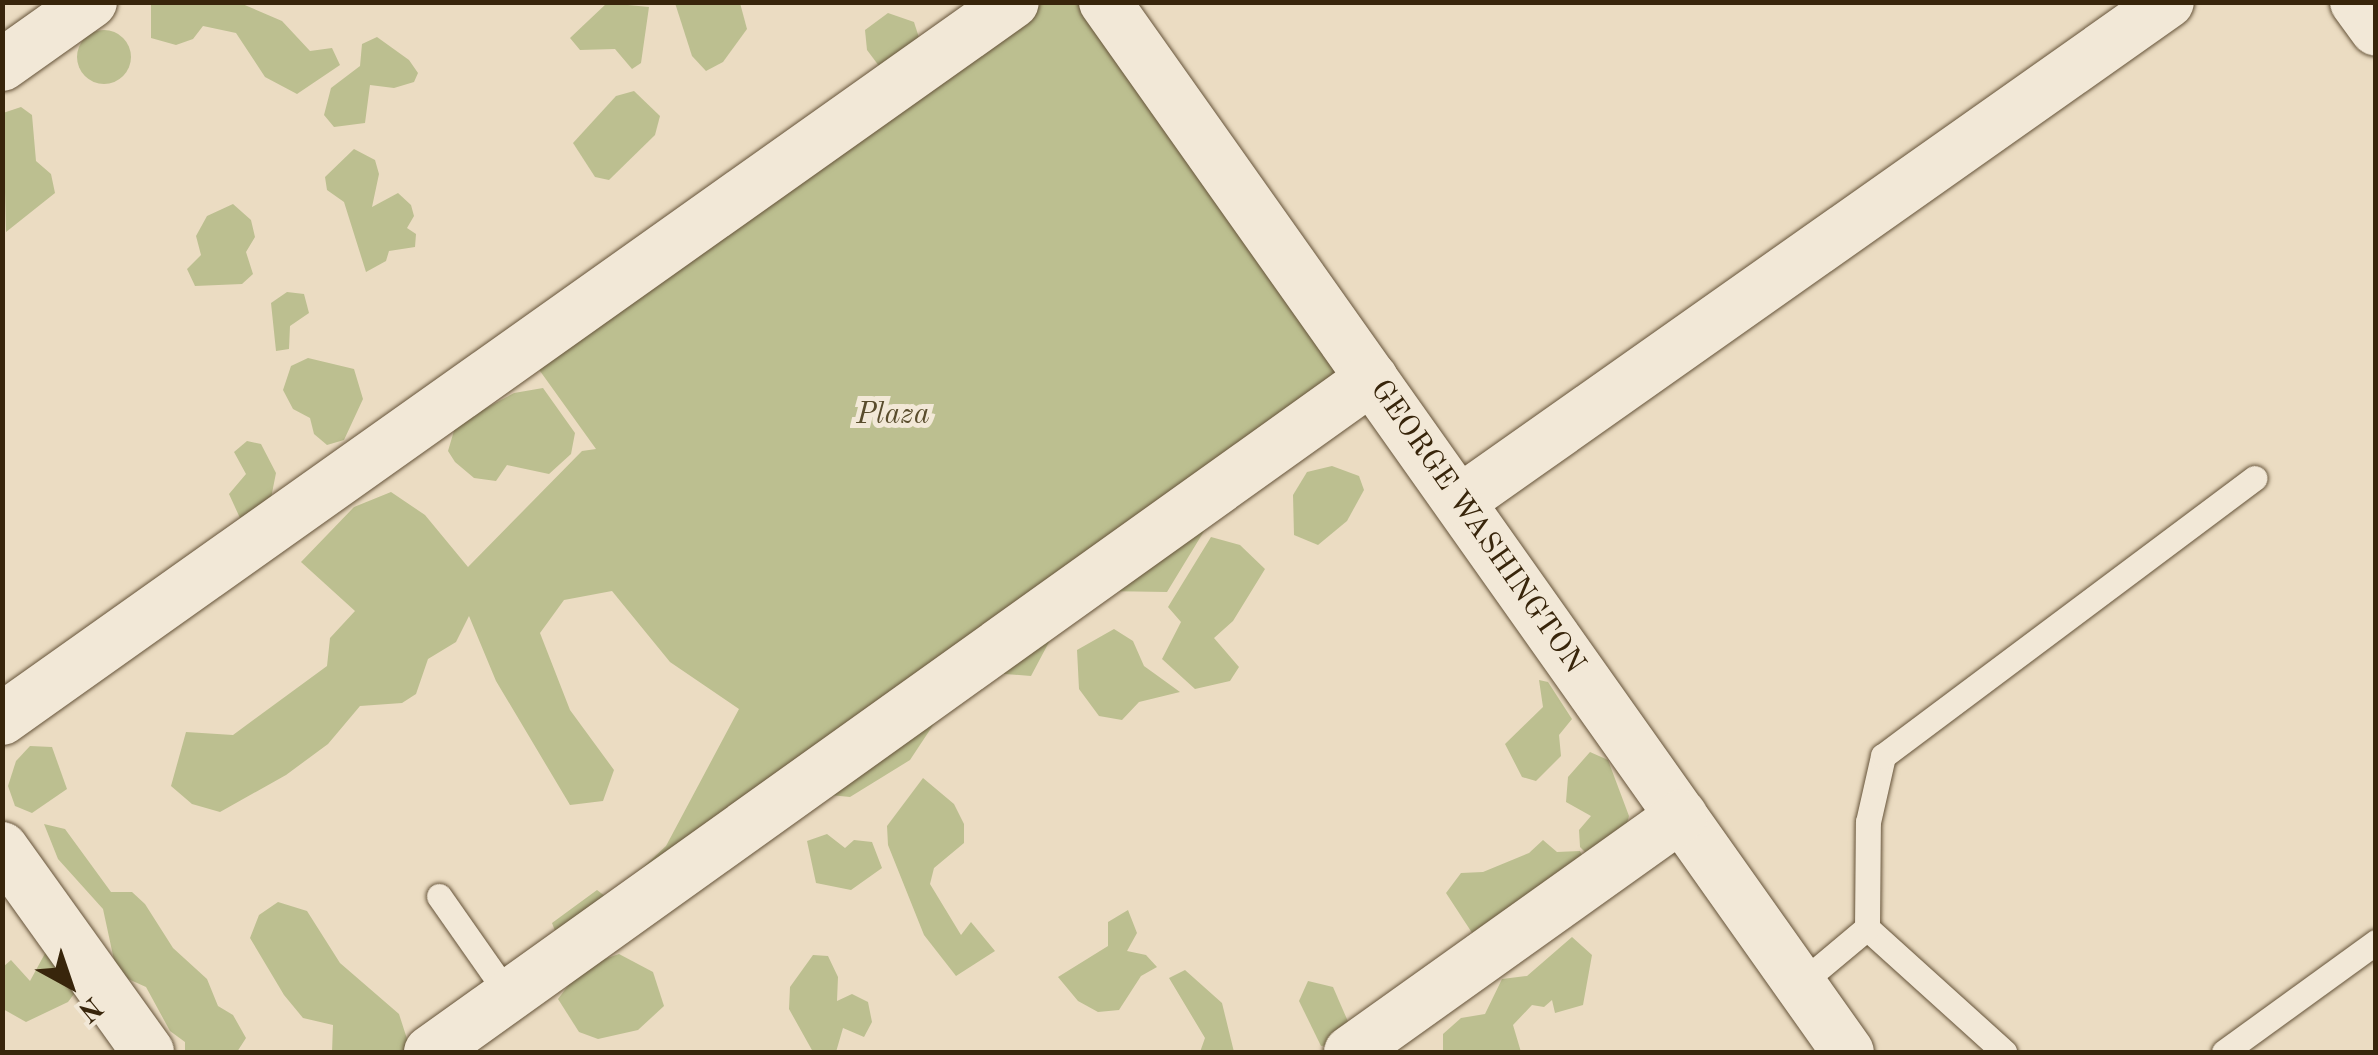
<!DOCTYPE html>
<html>
<head>
<meta charset="utf-8">
<style>
	body { margin:0 }
	#map { position:relative; width:2378px; height:1055px; overflow:hidden; background:#ebdcc2; font-family:"Old Standard TT",serif }
	div>[style] { position:absolute }
	[style*='--x'] { left:calc(var(--x)*1px); top:calc(var(--y)*1px); width:calc(var(--w)*1px); rotate:calc(var(--a)*1deg) }
	.green>* { inset:0; background:#bcbf90 }
	.round { border-radius:50% }
	.roads { filter:drop-shadow(0 0 2px #655339) drop-shadow(0 0 2px #655339) }
	.service>* { height:25px; margin:-12.5px; padding:0 12.5px; transform-origin:12.5px; border-radius:12.5px; background:#f2e8d7 }
	.minor>* { height:52px; margin:-26px; padding:0 26px; transform-origin:26px; border-radius:26px; background:#f2e8d7 }
	span { translate:-50% -50%; white-space:nowrap; text-align:center; line-height:1.15; -webkit-text-stroke:10px #f2e8d7; paint-order:stroke }
	.park-label { font-size:30px; color:#594c2c; font-style:italic }
	.street-label { font-size:30px; color:#38250b }
	.frame { position:absolute; inset:0; border:5px solid #38250b; pointer-events:none }
	.north { position:absolute; left:20px; top:935px; width:100px; height:100px; -webkit-text-stroke:8px #f2e8d7; paint-order:stroke; rotate:140deg; font-size:28px; font-weight:700; line-height:40px; text-align:center; color:#38250b }
	.north::after { content:''; display:block; margin:auto; width:35px; height:45px; background:#38250b; clip-path:polygon(50% 0,100% 100%,50% 72%,0 100%) }
</style>
</head>
<body>
<div id="map">
	<div class="green">
		<i style="clip-path:polygon(151px 3px,240px 3px,282px 21px,310px 51px,332px 48px,340px 65px,297px 94px,265px 77px,236px 33px,203px 26px,193px 39px,176px 45px,151px 38px)"></i>
		<i style="clip-path:polygon(607px 3px,649px 7px,641px 63px,632px 69px,615px 49px,580px 50px,570px 38px)"></i>
		<i style="clip-path:polygon(675px 3px,740px 3px,747px 29px,723px 62px,706px 71px,692px 56px)"></i>
		<i style="clip-path:polygon(1043px 3px,1105px 3px,1372px 378px,1209px 523px,1167px 592px,1103px 591px,1057px 627px,1031px 676px,992px 673px,951px 698px,910px 760px,850px 797px,821px 794px,559px 941px,552px 923px,597px 890px,609px 899px,666px 846px,739px 709px,670px 662px,612px 591px,564px 600px,540px 633px,570px 710px,614px 770px,603px 801px,570px 805px,496px 681px,469px 616px,456px 642px,428px 659px,416px 694px,402px 703px,360px 706px,328px 744px,286px 775px,220px 812px,192px 804px,171px 786px,186px 732px,233px 735px,327px 666px,330px 638px,355px 611px,301px 562px,354px 507px,391px 492px,425px 515px,468px 567px,582px 451px,596px 449px,535px 364px)"></i>
		<i style="clip-path:polygon(888px 13px,914px 22px,921px 44px,879px 66px,867px 50px,865px 30px)"></i>
		<i class="round" style="left:77px;top:30px;width:54px;height:54px"></i>
		<i style="clip-path:polygon(377px 37px,409px 60px,418px 73px,414px 82px,394px 88px,370px 85px,365px 123px,334px 127px,324px 115px,331px 88px,360px 66px,362px 44px)"></i>
		<i style="clip-path:polygon(634px 91px,660px 116px,655px 135px,609px 180px,595px 177px,573px 143px,616px 96px)"></i>
		<i style="clip-path:polygon(21px 107px,32px 115px,36px 161px,51px 174px,55px 193px,6px 232px,3px 113px)"></i>
		<i style="clip-path:polygon(354px 149px,375px 160px,379px 174px,372px 207px,398px 193px,411px 205px,414px 216px,407px 228px,416px 234px,415px 247px,389px 251px,386px 261px,366px 272px,344px 202px,327px 190px,325px 177px)"></i>
		<i style="clip-path:polygon(233px 204px,251px 220px,255px 237px,246px 252px,253px 274px,242px 284px,195px 286px,187px 269px,201px 255px,196px 236px,207px 216px)"></i>
		<i style="clip-path:polygon(287px 292px,304px 294px,309px 313px,290px 326px,289px 349px,276px 351px,271px 303px)"></i>
		<i style="clip-path:polygon(308px 358px,354px 369px,363px 399px,344px 440px,327px 445px,314px 434px,310px 418px,293px 409px,283px 390px,291px 366px)"></i>
		<i style="clip-path:polygon(543px 388px,575px 433px,571px 454px,549px 474px,507px 465px,496px 481px,474px 478px,455px 462px,448px 451px,456px 424px,514px 393px)"></i>
		<i style="clip-path:polygon(247px 441px,261px 444px,276px 473px,269px 508px,240px 518px,229px 494px,246px 474px,234px 452px)"></i>
		<i style="clip-path:polygon(1332px 466px,1359px 476px,1364px 490px,1347px 521px,1318px 545px,1294px 535px,1293px 495px,1307px 472px)"></i>
		<i style="clip-path:polygon(1211px 537px,1240px 545px,1265px 569px,1233px 621px,1214px 638px,1239px 667px,1230px 681px,1195px 689px,1162px 659px,1181px 622px,1168px 607px)"></i>
		<i style="clip-path:polygon(1114px 629px,1133px 641px,1144px 666px,1180px 692px,1139px 702px,1122px 720px,1099px 716px,1079px 689px,1077px 650px)"></i>
		<i style="clip-path:polygon(1539px 680px,1548px 682px,1572px 719px,1559px 735px,1561px 756px,1536px 781px,1522px 777px,1505px 744px,1543px 707px)"></i>
		<i style="clip-path:polygon(30px 746px,52px 747px,67px 789px,32px 813px,15px 806px,8px 786px,16px 761px)"></i>
		<i style="clip-path:polygon(1590px 752px,1608px 760px,1629px 816px,1624px 834px,1598px 865px,1580px 847px,1579px 830px,1591px 816px,1566px 802px,1568px 777px)"></i>
		<i style="clip-path:polygon(923px 778px,954px 804px,964px 824px,964px 843px,934px 868px,930px 884px,961px 935px,971px 922px,995px 951px,956px 976px,924px 935px,888px 845px,887px 826px)"></i>
		<i style="clip-path:polygon(44px 824px,65px 829px,111px 892px,132px 892px,145px 904px,173px 948px,207px 979px,218px 1006px,233px 1015px,246px 1038px,237px 1052px,185px 1052px,185px 1042px,170px 1031px,146px 987px,126px 978px,114px 960px,103px 909px,58px 859px)"></i>
		<i style="clip-path:polygon(827px 834px,845px 848px,854px 840px,872px 842px,882px 868px,851px 890px,816px 883px,807px 841px)"></i>
		<i style="clip-path:polygon(1543px 840px,1557px 852px,1580px 851px,1583px 857px,1480px 945px,1446px 893px,1461px 873px,1483px 872px,1529px 853px)"></i>
		<i style="clip-path:polygon(278px 902px,307px 911px,340px 963px,399px 1014px,409px 1045px,404px 1052px,332px 1052px,333px 1025px,303px 1018px,284px 995px,250px 938px,259px 915px)"></i>
		<i style="clip-path:polygon(1128px 910px,1137px 933px,1127px 951px,1146px 955px,1157px 967px,1141px 976px,1119px 1010px,1098px 1012px,1078px 1001px,1058px 977px,1108px 946px,1108px 922px)"></i>
		<i style="clip-path:polygon(1572px 937px,1592px 955px,1583px 1005px,1555px 1013px,1552px 1000px,1544px 1007px,1532px 1005px,1513px 1025px,1521px 1052px,1443px 1052px,1443px 1034px,1461px 1018px,1485px 1014px,1502px 979px,1527px 976px)"></i>
		<i style="clip-path:polygon(48px 948px,77px 990px,68px 1002px,26px 1022px,3px 1009px,3px 967px,11px 960px,30px 981px)"></i>
		<i style="clip-path:polygon(619px 954px,653px 972px,664px 1006px,638px 1030px,598px 1039px,579px 1032px,558px 999px,582px 967px)"></i>
		<i style="clip-path:polygon(813px 955px,828px 956px,838px 977px,837px 1001px,852px 994px,868px 1002px,872px 1022px,864px 1037px,843px 1028px,836px 1052px,813px 1052px,789px 1009px,790px 987px)"></i>
		<i style="clip-path:polygon(1185px 970px,1222px 1003px,1234px 1052px,1200px 1052px,1205px 1038px,1169px 978px)"></i>
		<i style="clip-path:polygon(1308px 981px,1333px 987px,1353px 1033px,1341px 1044px,1321px 1046px,1299px 1001px)"></i>
	</div>
	<div class="roads">
		<div class="service">
			<i style="--x:439;--y:896;--w:122;--a:55"></i>
			<i style="--x:1867;--y:928;--w:185;--a:42.1"></i>
			<i style="--x:1800;--y:984;--w:87;--a:-39.9"></i>
			<i style="--x:1867;--y:928;--w:106;--a:-89.5"></i>
			<i style="--x:1868;--y:822;--w:68;--a:-77.2"></i>
			<i style="--x:1883;--y:756;--w:464;--a:-36.8"></i>
			<i style="--x:2224;--y:1052;--w:188;--a:-35.9"></i>
		</div>
		<div class="minor">
			<i style="--x:1105;--y:2;--w:1286;--a:54.72"></i>
			<i style="--x:2356;--y:2;--w:34;--a:54"></i>
			<i style="--x:2;--y:65;--w:109;--a:-35.3"></i>
			<i style="--x:1460;--y:501;--w:866;--a:-35.18"></i>
			<i style="--x:2;--y:719;--w:1239;--a:-35.34"></i>
			<i style="--x:2;--y:848;--w:251;--a:54.4"></i>
			<i style="--x:430;--y:1052;--w:1158;--a:-35.58"></i>
			<i style="--x:1350;--y:1052;--w:407;--a:-35.5"></i>
		</div>
	</div>
	<div class="park-label">
		<span style="left:893px;top:415px">Plaza</span>
	</div>
	<div class="street-label">
		<span style="left:1477px;top:527px;rotate:55deg">GEORGE WASHINGTON</span>
	</div>
	<div class="frame"></div>
	<div class="north">N</div>
</div>
</body>
</html>
